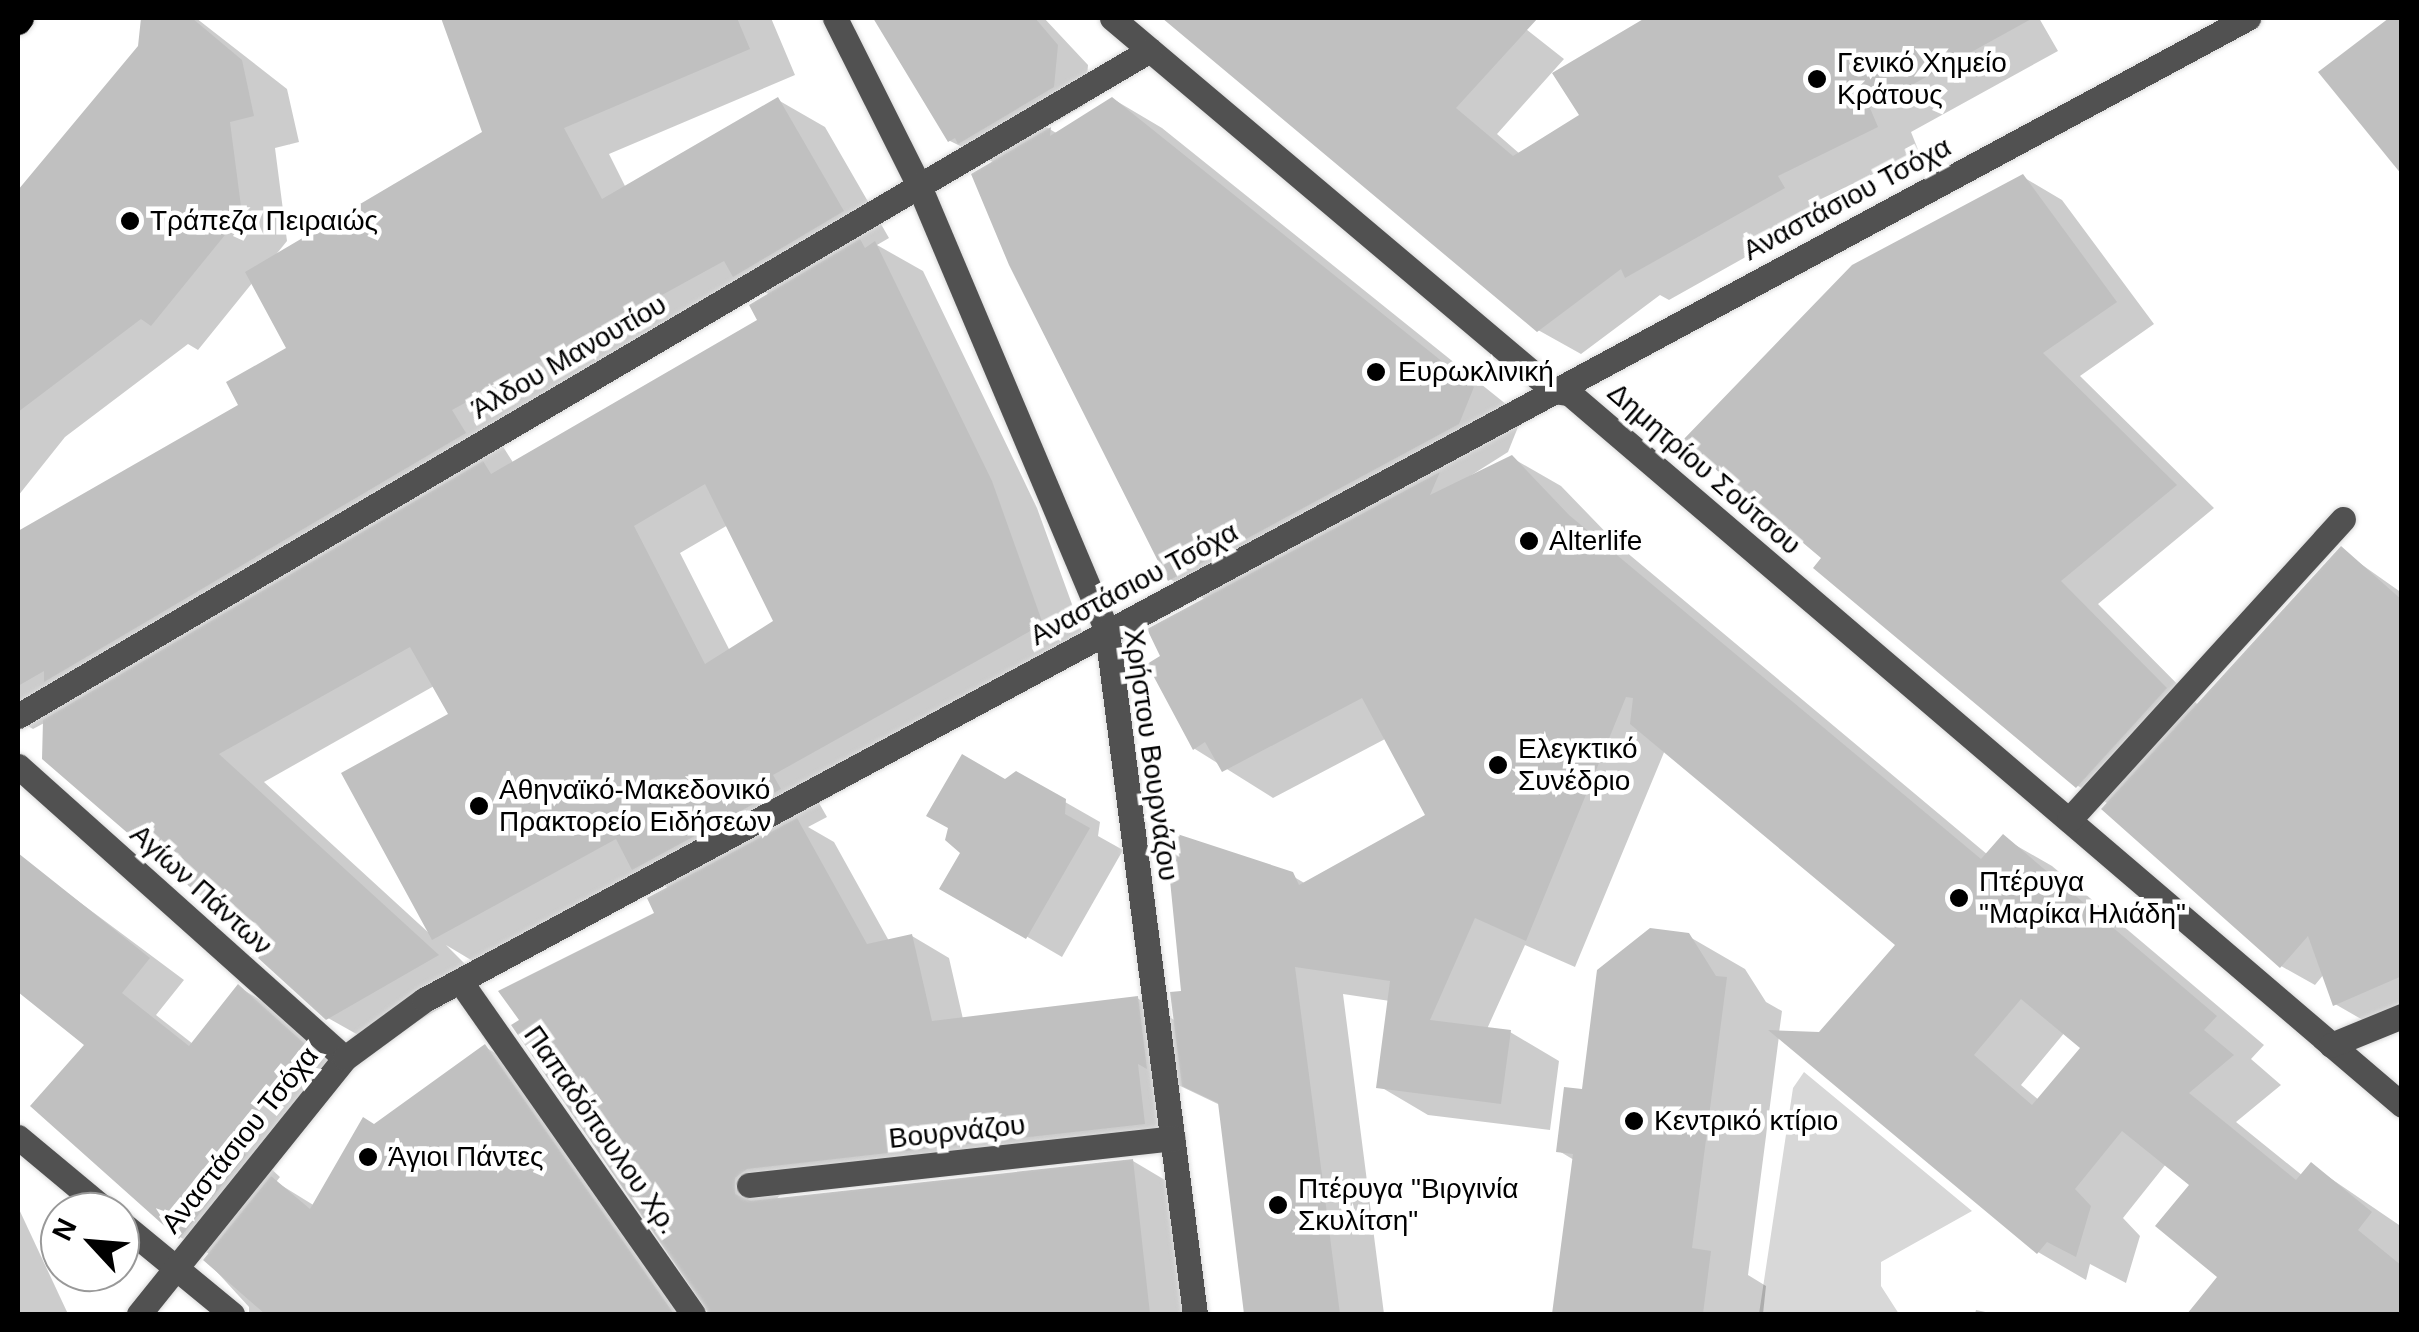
<!DOCTYPE html>
<html>
<head>
<meta charset="utf-8">
<style>
	body { margin:0 }
	#map { position:relative; width:2419px; height:1332px; overflow:hidden; background:#fff; font-family:Arial,sans-serif }
	div>[style] { position:absolute }
	[style*='--x'] { left:calc(var(--x)*1px); top:calc(var(--y)*1px); width:calc(var(--w)*1px); rotate:calc(var(--a)*1deg) }
	.green>* { inset:0; background:#d8d8d8 }
	.shadow>* { inset:0; background:#0003 }
	.building>* { inset:0; background:#c0c0c0 }
	.roads { filter:drop-shadow(0 0 2px #dbdbdb) drop-shadow(0 0 2px #dbdbdb) }
	.minor>* { height:25px; margin:-12.5px; padding:0 12.5px; transform-origin:12.5px; border-radius:12.5px; background:#515151 }
	.major>* { height:25px; margin:-12.5px; padding:0 12.5px; transform-origin:12.5px; border-radius:12.5px; background:#000 }
	.dots>* { width:28px; height:28px; translate:-50% -50%; box-sizing:border-box; border:5px solid #fff; border-radius:50% }
	span { translate:-50% -50%; white-space:nowrap; text-align:center; line-height:1.15; -webkit-text-stroke:9px #fff; paint-order:stroke }
	.poi-label { font-size:28px; color:#000 }
	.left { translate:0 -50%; text-align:left }
	.street-label { font-size:28px; color:#000 }
	.frame { position:absolute; inset:0; border:20px solid #000; pointer-events:none }
	.north { position:absolute; left:40px; top:1192px; width:100px; height:100px; box-sizing:border-box; background:#fff; border:2px solid #999; border-radius:50%; rotate:296deg; font-size:28px; font-weight:700; line-height:40px; text-align:center; color:#000 }
	.north::after { content:''; display:block; margin:auto; width:35px; height:45px; background:#000; clip-path:polygon(50% 0,100% 100%,50% 72%,0 100%) }
</style>
</head>
<body>
<div id="map">
	<div class="green">
		<i style="clip-path:polygon(1804px 1072px,1972px 1211px,1881px 1262px,1881px 1286px,1899px 1314px,1759px 1314px,1793px 1088px)"></i>
	</div>
	<div class="shadow">
		<i style="clip-path:polygon(evenodd,144px 18px,196px 18px,287px 89px,299px 142px,275px 148px,287px 241px,274px 257px,485px 133px,443px 18px,771px 18px,795px 75px,609px 154px,626px 188px,778px 100px,825px 127px,889px 238px,877px 245px,923px 271px,1037px 508px,1089px 651px,819px 803px,827px 817px,808px 827px,834px 842px,889px 941px,912px 936px,949px 958px,963px 1019px,1137px 998px,1176px 1021px,1183px 993px,1289px 874px,1306px 884px,1428px 816px,1387px 738px,1273px 798px,1195px 749px,1163px 657px,1206px 600px,1170px 579px,995px 163px,950px 141px,880px 18px,1044px 18px,1088px 65px,1085px 105px,1046px 127px,1058px 134px,1113px 99px,1162px 128px,1522px 417px,1508px 452px,1451px 488px,1512px 458px,1561px 486px,1619px 546px,1988px 855px,2003px 838px,2052px 866px,2264px 1045px,2251px 1059px,2281px 1085px,2236px 1122px,2303px 1176px,2311px 1165px,2402px 1227px,2402px 1314px,2209px 1314px,2198px 1305px,2221px 1276px,2192px 1185px,2166px 1164px,2123px 1218px,2140px 1236px,2126px 1283px,2090px 1264px,2086px 1280px,2038px 1252px,1779px 1036px,1748px 1275px,1766px 1286px,1763px 1314px,1553px 1314px,1574px 1160px,1559px 1151px,1584px 1092px,1688px 936px,1745px 969px,1766px 1002px,1782px 1011px,1779px 1033px,1820px 1034px,1898px 944px,1665px 750px,1575px 967px,1525px 945px,1487px 1029px,1510px 1032px,1559px 1061px,1550px 1130px,1428px 1115px,1379px 1086px,1390px 1001px,1343px 994px,1384px 1314px,1237px 1314px,1246px 1311px,1220px 1105px,1174px 1083px,1182px 1145px,785px 1189px,775px 1201px,1133px 1161px,1170px 1183px,1185px 1314px,707px 1314px,658px 914px,670px 889px,646px 875px,481px 966px,446px 945px,484px 983px,376px 1045px,328px 1018px,46px 722px,33px 729px,18px 720px,18px 535px,242px 406px,289px 349px,253px 282px,198px 350px,188px 344px,65px 437px,18px 496px,18px 196px,140px 47px,144px 18px,763px 291px,770px 295px,761px 321px,514px 464px,497px 437px,763px 291px,144px 18px,728px 525px,776px 622px,730px 651px,680px 553px,728px 525px,144px 18px,434px 686px,451px 715px,430px 934px,264px 782px,434px 686px,144px 18px,2065px 1032px,2084px 1048px,2040px 1101px,2021px 1085px,2065px 1032px)"></i>
		<i style="clip-path:polygon(1165px 18px,1512px 18px,1564px 59px,1497px 134px,1520px 154px,1582px 116px,1556px 74px,1650px 18px,2039px 18px,2058px 51px,1911px 132px,1919px 152px,1819px 200px,1826px 212px,1669px 300px,1660px 295px,1581px 354px,1538px 330px)"></i>
		<i style="clip-path:polygon(2023px 177px,2062px 200px,2154px 324px,2080px 376px,2214px 508px,2098px 604px,2200px 707px,2341px 550px,2402px 593px,2402px 1009px,2368px 1023px,2335px 1004px,2324px 974px,2315px 985px,2281px 966px,2112px 806px,2078px 786px)"></i>
		<i style="clip-path:polygon(1016px 774px,1100px 822px,1098px 836px,1123px 850px,1062px 957px,943px 888px,1005px 781px)"></i>
		<i style="clip-path:polygon(19px 857px,184px 980px,156px 1015px,193px 1044px,238px 987px,273px 1007px,340px 1067px,267px 1165px,280px 1177px,276px 1182px,315px 1206px,374px 1127px,485px 1047px,522px 1069px,694px 1314px,249px 1314px,249px 1307px,206px 1260px,211px 1255px,180px 1237px,87px 1045px,18px 989px)"></i>
		<i style="clip-path:polygon(18px 1207px,68px 1314px,18px 1314px)"></i>
		<i style="clip-path:polygon(1976px 1310px,1995px 1314px,1975px 1314px)"></i>
	</div>
	<div class="building">
		<i style="clip-path:polygon(141px 18px,192px 18px,242px 60px,254px 116px,230px 122px,242px 214px,151px 326px,141px 319px,18px 412px,18px 190px,138px 46px)"></i>
		<i style="clip-path:polygon(441px 18px,737px 18px,750px 49px,564px 128px,602px 199px,778px 97px,844px 211px,733px 277px,724px 261px,452px 410px,466px 433px,44px 682px,44px 671px,18px 686px,18px 531px,238px 405px,226px 382px,286px 348px,245px 272px,482px 132px)"></i>
		<i style="clip-path:polygon(873px 18px,1035px 18px,1058px 45px,1054px 87px,958px 144px,955px 138px,948px 142px)"></i>
		<i style="clip-path:polygon(1162px 18px,1538px 18px,1456px 108px,1513px 156px,1579px 115px,1552px 73px,1645px 18px,2033px 18px,1870px 108px,1878px 127px,1778px 176px,1785px 188px,1625px 278px,1621px 269px,1537px 332px)"></i>
		<i style="clip-path:polygon(2389px 18px,2402px 18px,2402px 175px,2318px 72px)"></i>
		<i style="clip-path:polygon(1112px 97px,1474px 387px,1459px 424px,1168px 581px,1009px 265px,971px 174px,1051px 127px,1050px 136px)"></i>
		<i style="clip-path:polygon(2023px 174px,2117px 302px,2043px 353px,2177px 485px,2061px 581px,2167px 688px,2076px 788px,1813px 568px,1821px 558px,1682px 441px,1852px 265px)"></i>
		<i style="clip-path:polygon(evenodd,860px 239px,865px 248px,875px 241px,992px 481px,1043px 624px,773px 775px,781px 789px,632px 870px,616px 839px,432px 940px,341px 773px,448px 714px,410px 647px,219px 754px,439px 955px,326px 1020px,258px 958px,264px 951px,42px 759px,43px 720px,483px 461px,491px 474px,757px 320px,749px 305px,860px 239px,705px 484px,773px 621px,705px 664px,634px 526px,705px 484px)"></i>
		<i style="clip-path:polygon(evenodd,1512px 455px,1569px 515px,1981px 859px,2003px 834px,2217px 1016px,2204px 1030px,2234px 1055px,2189px 1093px,2296px 1180px,2311px 1162px,2372px 1212px,2358px 1230px,2402px 1266px,2402px 1314px,2187px 1314px,2217px 1277px,2155px 1226px,2189px 1185px,2122px 1131px,2075px 1189px,2091px 1206px,2076px 1257px,2047px 1242px,2037px 1254px,1768px 1030px,1819px 1032px,1895px 945px,1630px 724px,1633px 698px,1626px 697px,1526px 941px,1475px 918px,1430px 1020px,1511px 1030px,1501px 1104px,1376px 1088px,1390px 981px,1295px 967px,1340px 1314px,1244px 1314px,1218px 1103px,1182px 1086px,1170px 992px,1181px 991px,1165px 830px,1293px 872px,1299px 885px,1425px 815px,1362px 698px,1222px 772px,1205px 742px,1193px 750px,1147px 664px,1160px 656px,1147px 629px,1440px 472px,1430px 495px,1512px 455px,2021px 999px,2080px 1048px,2032px 1105px,1974px 1055px,2021px 999px)"></i>
		<i style="clip-path:polygon(2341px 546px,2402px 600px,2402px 976px,2333px 1006px,2308px 936px,2280px 968px,2101px 809px)"></i>
		<i style="clip-path:polygon(962px 754px,1005px 779px,1016px 771px,1066px 799px,1065px 814px,1090px 828px,1026px 939px,939px 889px,960px 853px,945px 840px,948px 828px,926px 816px)"></i>
		<i style="clip-path:polygon(797px 818px,867px 944px,912px 934px,932px 1021px,1138px 996px,1147px 1069px,1138px 1064px,1145px 1124px,747px 1169px,735px 1178px,735px 1194px,751px 1201px,1133px 1159px,1150px 1314px,709px 1314px,511px 1025px,519px 1020px,498px 991px,654px 913px,647px 898px)"></i>
		<i style="clip-path:polygon(18px 853px,150px 958px,122px 993px,189px 1046px,238px 984px,306px 1045px,233px 1143px,246px 1155px,179px 1239px,30px 1106px,84px 1045px,18px 992px)"></i>
		<i style="clip-path:polygon(1650px 928px,1689px 933px,1716px 976px,1727px 977px,1692px 1248px,1711px 1251px,1703px 1314px,1552px 1314px,1573px 1154px,1556px 1152px,1564px 1087px,1582px 1089px,1597px 970px)"></i>
		<i style="clip-path:polygon(485px 1044px,674px 1314px,265px 1314px,203px 1260px,271px 1176px,310px 1209px,363px 1117px,374px 1124px)"></i>
	</div>
	<div class="roads">
		<div class="minor">
			<i style="--x:835;--y:18;--w:188;--a:63.4"></i>
			<i style="--x:919;--y:186;--w:484;--a:67.1"></i>
			<i style="--x:1107;--y:632;--w:688;--a:82.65"></i>
			<i style="--x:1112;--y:18;--w:578;--a:40.16"></i>
			<i style="--x:1554;--y:391;--w:15;--a:8"></i>
			<i style="--x:1569;--y:393;--w:1096;--a:40.52"></i>
			<i style="--x:18;--y:716;--w:1313;--a:-30.47"></i>
			<i style="--x:18;--y:766;--w:438;--a:41.8"></i>
			<i style="--x:2069;--y:820;--w:407;--a:-47.7"></i>
			<i style="--x:460;--y:981;--w:406;--a:55"></i>
			<i style="--x:2331;--y:1045;--w:77;--a:-22.2"></i>
			<i style="--x:18;--y:1137;--w:117;--a:39.8"></i>
			<i style="--x:749;--y:1185;--w:426;--a:-6.3"></i>
			<i style="--x:120;--y:1222;--w:145;--a:39.4"></i>
			<i style="--x:139;--y:1314;--w:329;--a:-51.2"></i>
			<i style="--x:345;--y:1058;--w:98;--a:-36.3"></i>
			<i style="--x:424;--y:1000;--w:2072;--a:-28.3"></i>
		</div>
		<div class="major">
			<i style="--x:18;--y:22;--w:5;--a:-53"></i>
		</div>
	</div>
	<div class="dots">
		<i style="left:1817px;top:79px;background:#000"></i>
		<i style="left:130px;top:221px;background:#000"></i>
		<i style="left:1376px;top:372px;background:#000"></i>
		<i style="left:1529px;top:541px;background:#000"></i>
		<i style="left:1498px;top:765px;background:#000"></i>
		<i style="left:479px;top:806px;background:#000"></i>
		<i style="left:1959px;top:898px;background:#000"></i>
		<i style="left:1634px;top:1121px;background:#000"></i>
		<i style="left:368px;top:1157px;background:#000"></i>
		<i style="left:1278px;top:1205px;background:#000"></i>
	</div>
	<div class="poi-label">
		<span class="left" style="left:1837px;top:79px">Γενικό Χημείο<br>Κράτους</span>
		<span class="left" style="left:150px;top:221px">Τράπεζα Πειραιώς</span>
		<span class="left" style="left:1398px;top:372px">Ευρωκλινική</span>
		<span class="left" style="left:1549px;top:541px">Alterlife</span>
		<span class="left" style="left:1518px;top:765px">Ελεγκτικό<br>Συνέδριο</span>
		<span class="left" style="left:499px;top:806px">Αθηναϊκό-Μακεδονικό<br>Πρακτορείο Ειδήσεων</span>
		<span class="left" style="left:1979px;top:898px">Πτέρυγα<br>"Μαρίκα Ηλιάδη"</span>
		<span class="left" style="left:1654px;top:1121px">Κεντρικό κτίριο</span>
		<span class="left" style="left:388px;top:1157px">Άγιοι Πάντες</span>
		<span class="left" style="left:1298px;top:1205px">Πτέρυγα "Βιργινία<br>Σκυλίτση"</span>
	</div>
	<div class="street-label">
		<span style="left:1847px;top:199px;rotate:-28deg">Αναστάσιου Τσόχα</span>
		<span style="left:569px;top:357px;rotate:-30deg">Άλδου Μανουτίου</span>
		<span style="left:1704px;top:469px;rotate:41deg">Δημητρίου Σούτσου</span>
		<span style="left:1134px;top:584px;rotate:-28deg">Αναστάσιου Τσόχα</span>
		<span style="left:1151px;top:755px;rotate:82deg">Χρήστου Βουρνάζου</span>
		<span style="left:201px;top:890px;rotate:42deg">Αγίων Πάντων</span>
		<span style="left:601px;top:1130px;rotate:55deg">Παπαδόπουλου Χρ.</span>
		<span style="left:957px;top:1132px;rotate:-6deg">Βουρνάζου</span>
		<span style="left:240px;top:1140px;rotate:-51deg">Αναστάσιου Τσόχα</span>
	</div>
	<div class="frame"></div>
	<div class="north">N</div>
</div>
</body>
</html>
